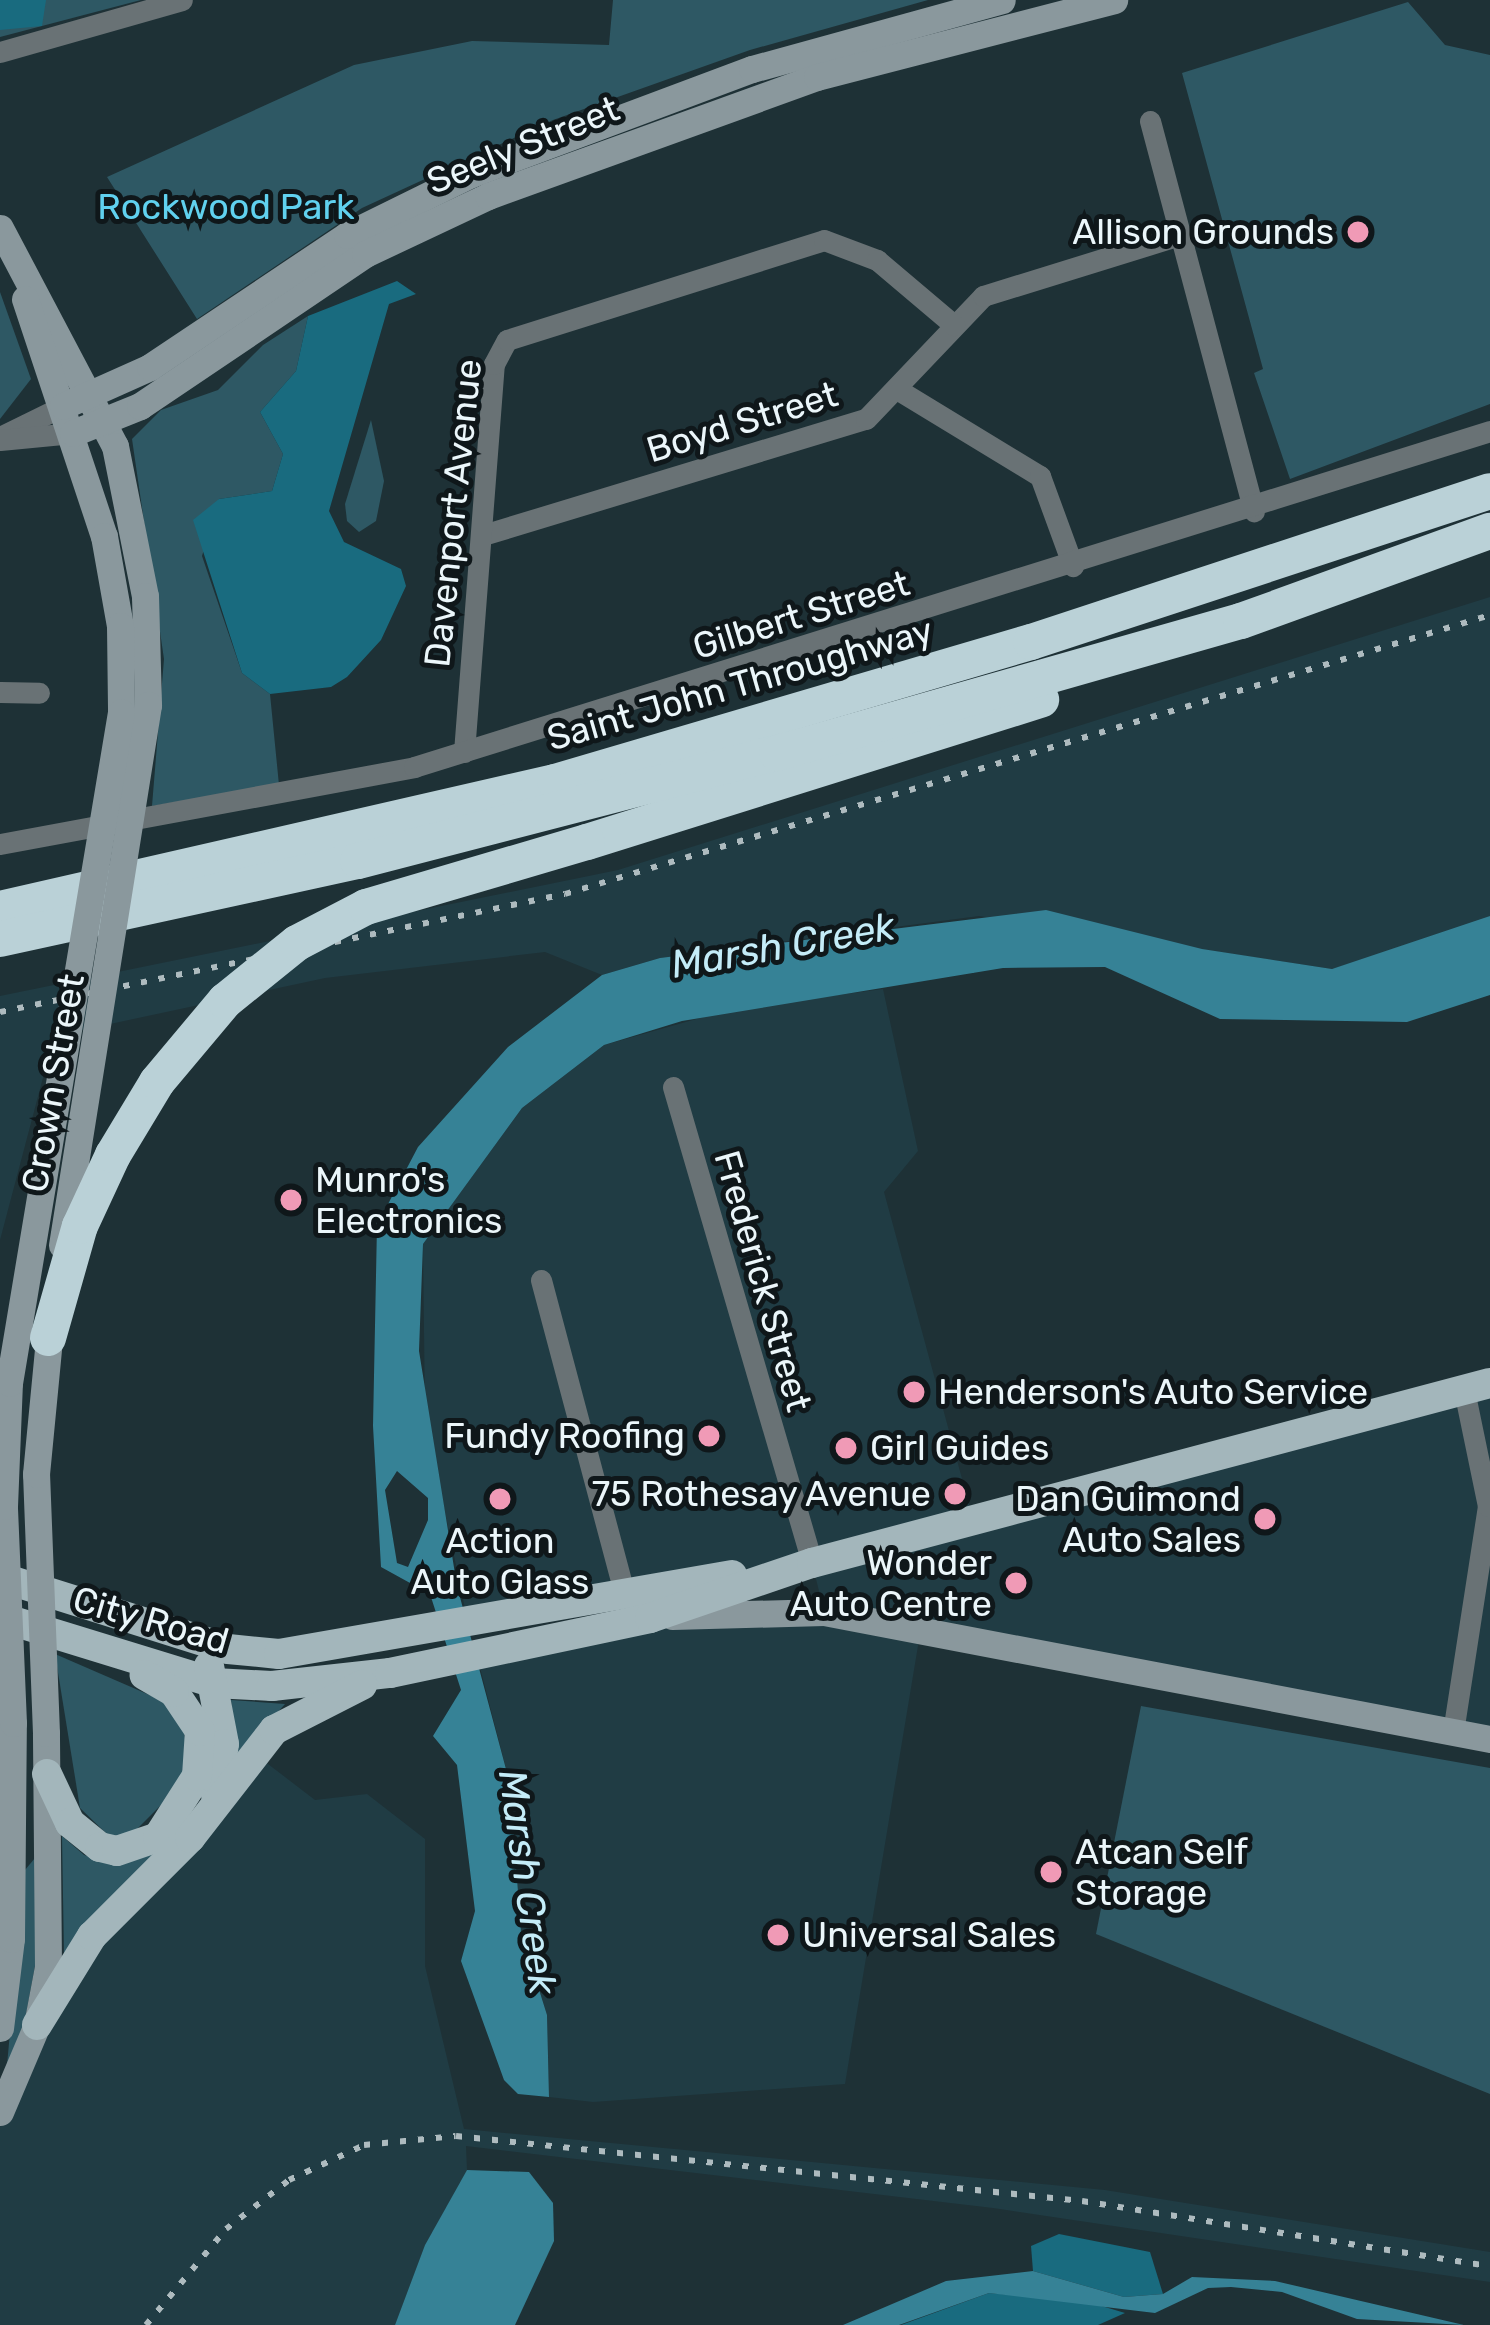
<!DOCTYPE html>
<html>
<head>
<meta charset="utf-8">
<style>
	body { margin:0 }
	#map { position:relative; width:1490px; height:2325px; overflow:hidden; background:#1e3136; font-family:Rubik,sans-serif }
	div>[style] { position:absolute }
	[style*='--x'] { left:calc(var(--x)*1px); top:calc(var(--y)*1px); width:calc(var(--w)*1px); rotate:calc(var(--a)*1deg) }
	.built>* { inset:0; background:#203c44 }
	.green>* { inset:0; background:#2e5864 }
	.forest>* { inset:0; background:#196b7f }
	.water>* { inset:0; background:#368296 }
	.street>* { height:21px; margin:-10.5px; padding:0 10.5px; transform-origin:10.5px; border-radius:10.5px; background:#697275 }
	.secondary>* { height:27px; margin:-13.5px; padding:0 13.5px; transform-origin:13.5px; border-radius:13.5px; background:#8a989d }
	.primary>* { height:30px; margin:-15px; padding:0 15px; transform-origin:15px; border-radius:15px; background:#a3b6bb }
	.highway>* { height:36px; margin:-18px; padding:0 18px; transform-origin:18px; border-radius:18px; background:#bad1d7 }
	.rail>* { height:6px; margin-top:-3px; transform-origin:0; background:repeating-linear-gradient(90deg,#aebbbf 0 6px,transparent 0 18px) }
	.secondary-bridge>* { height:27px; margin:-13.5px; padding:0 13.5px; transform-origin:13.5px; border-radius:13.5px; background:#8a989d }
	.highway-bridge>* { height:36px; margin:-18px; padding:0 18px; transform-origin:18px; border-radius:18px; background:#bad1d7 }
	.dots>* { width:33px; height:33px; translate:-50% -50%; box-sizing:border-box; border:6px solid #0f171a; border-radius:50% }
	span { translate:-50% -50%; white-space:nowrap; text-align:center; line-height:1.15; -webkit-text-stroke:10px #0f171a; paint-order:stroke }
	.street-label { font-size:36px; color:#ebf6fa }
	.park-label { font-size:36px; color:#60d1ef }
	.poi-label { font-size:36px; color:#ebf6fa }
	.right { translate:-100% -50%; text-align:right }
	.left { translate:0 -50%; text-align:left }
	.water-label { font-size:39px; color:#c4ecf8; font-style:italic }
</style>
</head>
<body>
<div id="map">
	<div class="built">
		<i style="clip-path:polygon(1490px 597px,1490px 916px,1459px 931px,1332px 969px,979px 916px,660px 958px,602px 975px,545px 952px,325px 978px,54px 1036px,0 1240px,0 996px,618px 870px)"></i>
		<i style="clip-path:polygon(883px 989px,918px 1151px,884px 1192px,973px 1519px,1490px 1383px,1490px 1739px,920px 1634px,845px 2084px,593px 2102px,549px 2097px,547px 2015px,521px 1932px,510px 1784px,477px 1656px,540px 1641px,824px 1611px,812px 1563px,468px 1623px,425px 1416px,423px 1244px,522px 1108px,604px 1045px,732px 1009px)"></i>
		<i style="clip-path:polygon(255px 1754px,315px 1800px,367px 1794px,425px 1839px,425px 1966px,464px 2129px,1105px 2190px,1490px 2252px,1490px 2282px,993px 2208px,466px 2146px,467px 2170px,425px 2245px,395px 2325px,0 2325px,0 2112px,37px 2025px)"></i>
	</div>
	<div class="green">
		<i style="clip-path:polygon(0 0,141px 0,0 37px)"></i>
		<i style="clip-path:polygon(613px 0,928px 0,750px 50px,553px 120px,362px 208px,197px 319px,107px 177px,354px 65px,472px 41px,609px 45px)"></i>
		<i style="clip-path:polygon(1408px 2px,1445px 45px,1490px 55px,1490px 404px,1290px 479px,1254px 373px,1263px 369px,1182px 73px)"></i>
		<i style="clip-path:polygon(0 292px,31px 379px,0 419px)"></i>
		<i style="clip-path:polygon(308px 316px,296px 371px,260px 412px,283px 454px,272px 491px,219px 499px,202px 556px,242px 673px,270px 694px,279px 785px,152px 806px,164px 659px,132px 439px,161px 410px,218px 390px,263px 345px)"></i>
		<i style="clip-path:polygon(371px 420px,384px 481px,376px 521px,359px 532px,347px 521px,345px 504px)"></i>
		<i style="clip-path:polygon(55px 1654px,168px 1703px,184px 1728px,187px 1760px,175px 1791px,131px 1835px,109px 1836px,80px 1808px)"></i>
		<i style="clip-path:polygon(231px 1700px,285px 1704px,237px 1759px)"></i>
		<i style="clip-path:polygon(1141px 1706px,1490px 1768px,1490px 2094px,1096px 1934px)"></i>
		<i style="clip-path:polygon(62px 1836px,84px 1855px,117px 1865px,162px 1848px,64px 1956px)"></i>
		<i style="clip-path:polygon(35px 1858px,37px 1955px,22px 2036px,7px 2065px,25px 1870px)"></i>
	</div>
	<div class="forest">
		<i style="clip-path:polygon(0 0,46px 0,42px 26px,0 30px)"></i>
		<i style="clip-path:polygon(397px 281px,416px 294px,389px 304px,329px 511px,344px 542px,401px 569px,406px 586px,381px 640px,347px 677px,331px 687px,270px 694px,242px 673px,193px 520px,219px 499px,272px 491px,283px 454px,260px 412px,296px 371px,308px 316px)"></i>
		<i style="clip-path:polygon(1059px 2234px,1150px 2252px,1163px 2294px,1124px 2297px,1033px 2271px,1031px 2246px)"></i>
		<i style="clip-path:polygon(989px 2293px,1085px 2301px,1125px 2313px,1098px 2325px,901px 2325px)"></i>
	</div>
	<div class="water">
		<i style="clip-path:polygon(evenodd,1046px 910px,1202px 949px,1332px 969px,1490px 916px,1490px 995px,1407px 1022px,1220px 1019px,1105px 967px,1003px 968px,682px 1021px,604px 1045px,522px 1108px,423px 1244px,419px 1351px,457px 1586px,510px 1784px,521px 1932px,547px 2015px,549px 2097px,518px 2094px,504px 2080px,461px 1961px,475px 1911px,457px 1765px,433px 1736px,461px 1690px,430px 1594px,381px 1567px,373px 1426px,377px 1225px,418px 1147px,508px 1047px,602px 975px,660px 958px,1046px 910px,397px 1471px,428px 1498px,428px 1520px,408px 1567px,397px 1563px,385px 1490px,397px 1471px)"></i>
		<i style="clip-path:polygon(467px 2170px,529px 2172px,553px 2203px,554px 2241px,515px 2325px,395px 2325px,425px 2245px)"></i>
		<i style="clip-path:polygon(1033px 2271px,1124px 2297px,1163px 2294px,1192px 2277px,1275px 2281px,1464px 2325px,1357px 2319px,1282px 2292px,1231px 2287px,1208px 2288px,1155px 2313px,989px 2293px,899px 2325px,843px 2325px,946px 2281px)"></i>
	</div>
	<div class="street">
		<i style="--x:0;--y:52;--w:189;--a:-15.9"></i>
		<i style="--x:1150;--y:121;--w:404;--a:75.1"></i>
		<i style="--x:900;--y:391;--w:164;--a:31.3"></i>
		<i style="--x:1040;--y:476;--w:96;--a:69.9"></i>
		<i style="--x:4;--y:435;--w:66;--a:-26.2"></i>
		<i style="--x:0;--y:440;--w:73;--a:-5.5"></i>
		<i style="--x:483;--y:535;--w:400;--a:-16.9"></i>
		<i style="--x:866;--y:419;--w:170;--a:-46.4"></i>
		<i style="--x:983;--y:296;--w:206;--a:-17.2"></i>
		<i style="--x:0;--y:692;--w:39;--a:1"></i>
		<i style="--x:464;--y:752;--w:389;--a:-85.6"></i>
		<i style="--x:494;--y:364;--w:27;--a:-62"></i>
		<i style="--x:507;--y:340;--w:332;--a:-17.5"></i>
		<i style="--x:824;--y:240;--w:57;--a:20.7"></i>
		<i style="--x:877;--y:260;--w:101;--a:40.2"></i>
		<i style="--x:0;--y:844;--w:421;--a:-10.5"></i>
		<i style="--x:414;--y:767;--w:1127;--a:-17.34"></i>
		<i style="--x:673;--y:1087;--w:496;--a:73.7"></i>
		<i style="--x:541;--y:1280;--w:324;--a:75.1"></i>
		<i style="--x:1453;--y:1732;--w:229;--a:-81.2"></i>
		<i style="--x:1488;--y:1506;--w:118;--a:-101.7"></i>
	</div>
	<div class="secondary">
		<i style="--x:0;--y:228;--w:246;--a:62.2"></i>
		<i style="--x:115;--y:446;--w:153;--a:78.7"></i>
		<i style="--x:145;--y:596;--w:109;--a:88.4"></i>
		<i style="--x:25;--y:299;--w:250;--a:71.6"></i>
		<i style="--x:104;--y:536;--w:91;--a:79.9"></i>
		<i style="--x:120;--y:626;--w:86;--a:89.3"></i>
		<i style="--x:63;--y:406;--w:95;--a:-24.1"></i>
		<i style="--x:150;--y:367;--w:237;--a:-33.8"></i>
		<i style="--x:347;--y:235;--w:138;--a:-26.2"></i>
		<i style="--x:471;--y:174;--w:300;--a:-20.5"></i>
		<i style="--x:752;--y:69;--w:259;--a:-15.4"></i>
		<i style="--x:73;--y:433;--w:72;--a:-21.9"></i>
		<i style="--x:140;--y:406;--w:272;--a:-34"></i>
		<i style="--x:365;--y:254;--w:136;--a:-25.2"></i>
		<i style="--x:488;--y:196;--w:350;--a:-19.9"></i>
		<i style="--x:817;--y:77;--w:307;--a:-14.5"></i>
		<i style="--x:672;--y:1616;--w:152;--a:-1.5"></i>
		<i style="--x:824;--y:1612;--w:678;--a:10.8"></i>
		<i style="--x:0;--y:2028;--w:90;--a:-83"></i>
		<i style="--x:11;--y:1939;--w:216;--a:-89.5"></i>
		<i style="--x:0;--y:2112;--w:95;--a:-67"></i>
		<i style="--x:37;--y:2025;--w:59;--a:-79.3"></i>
		<i style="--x:48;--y:1967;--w:234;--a:-90.5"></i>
	</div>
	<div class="primary">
		<i style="--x:0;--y:1577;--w:239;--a:17.5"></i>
		<i style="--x:228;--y:1649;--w:51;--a:5.6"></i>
		<i style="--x:279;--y:1654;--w:460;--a:-9.9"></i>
		<i style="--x:0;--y:1617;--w:224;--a:17.1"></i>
		<i style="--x:214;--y:1683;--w:58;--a:3"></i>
		<i style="--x:272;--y:1686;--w:119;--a:-6.3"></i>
		<i style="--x:390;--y:1673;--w:266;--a:-11.9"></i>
		<i style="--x:650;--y:1618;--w:171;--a:-18.8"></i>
		<i style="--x:812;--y:1563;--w:701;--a:-14.87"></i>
		<i style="--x:209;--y:1666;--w:79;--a:79.1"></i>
		<i style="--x:224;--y:1744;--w:52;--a:98.9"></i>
		<i style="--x:47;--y:1774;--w:54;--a:64.9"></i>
		<i style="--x:70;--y:1823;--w:38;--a:39"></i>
		<i style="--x:100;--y:1847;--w:17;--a:13"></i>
		<i style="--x:117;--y:1851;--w:43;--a:-18.9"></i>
		<i style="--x:158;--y:1837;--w:72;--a:-57.4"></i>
		<i style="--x:197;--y:1776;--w:45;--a:-86.2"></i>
		<i style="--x:200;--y:1731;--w:47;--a:-123.7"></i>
		<i style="--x:174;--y:1692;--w:34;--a:-150"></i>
		<i style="--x:37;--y:2025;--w:105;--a:-58.3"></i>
		<i style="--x:92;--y:1936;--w:139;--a:-45"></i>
		<i style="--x:190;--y:1838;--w:137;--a:-52.1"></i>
		<i style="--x:274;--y:1730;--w:99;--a:-27.1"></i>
	</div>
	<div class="highway">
		<i style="--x:587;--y:842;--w:476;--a:-17.4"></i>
		<i style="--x:0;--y:909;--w:569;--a:-12.89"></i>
		<i style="--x:555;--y:782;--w:496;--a:-16.4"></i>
		<i style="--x:1031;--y:642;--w:483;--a:-18.2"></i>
		<i style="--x:0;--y:939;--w:366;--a:-12.3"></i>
		<i style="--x:358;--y:861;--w:433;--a:-14.5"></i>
		<i style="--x:777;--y:753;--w:482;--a:-15.9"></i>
		<i style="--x:1241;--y:621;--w:265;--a:-19.9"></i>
	</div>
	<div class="rail">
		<i style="--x:0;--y:1012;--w:577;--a:-11.8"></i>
		<i style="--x:565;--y:894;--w:966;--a:-16.78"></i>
		<i style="--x:146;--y:2325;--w:125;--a:-50.2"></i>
		<i style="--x:226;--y:2229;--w:80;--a:-37.9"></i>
		<i style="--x:289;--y:2180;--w:83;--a:-25"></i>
		<i style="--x:364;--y:2145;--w:92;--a:-5.6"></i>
		<i style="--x:456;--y:2136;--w:629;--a:5.93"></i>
		<i style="--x:1082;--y:2201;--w:413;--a:9.1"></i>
	</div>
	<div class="secondary-bridge">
		<i style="--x:62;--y:1245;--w:547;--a:-80.95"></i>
		<i style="--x:13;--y:1723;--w:217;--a:-92.4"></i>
		<i style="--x:4;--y:1506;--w:123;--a:-87.7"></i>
		<i style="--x:9;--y:1383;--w:680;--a:-80.52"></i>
		<i style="--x:46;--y:1733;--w:259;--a:-92.2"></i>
		<i style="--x:36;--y:1474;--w:157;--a:-84.5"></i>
	</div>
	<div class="highway-bridge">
		<i style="--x:48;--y:1338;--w:116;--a:-74.1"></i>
		<i style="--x:80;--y:1226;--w:78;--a:-65.1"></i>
		<i style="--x:113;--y:1155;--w:85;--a:-58.9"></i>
		<i style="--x:157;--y:1082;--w:106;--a:-50"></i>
		<i style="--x:225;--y:1001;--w:92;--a:-38.9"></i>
		<i style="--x:297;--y:943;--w:78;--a:-27.6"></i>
		<i style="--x:366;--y:907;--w:230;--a:-16.4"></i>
	</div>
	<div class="dots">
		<i style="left:1358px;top:232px;background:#f09ab6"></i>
		<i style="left:291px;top:1200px;background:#f09ab6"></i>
		<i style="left:914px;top:1392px;background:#f09ab6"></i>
		<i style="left:709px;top:1436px;background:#f09ab6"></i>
		<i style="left:846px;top:1448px;background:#f09ab6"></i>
		<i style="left:955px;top:1494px;background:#f09ab6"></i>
		<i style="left:500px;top:1499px;background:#f09ab6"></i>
		<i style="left:1265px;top:1519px;background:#f09ab6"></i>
		<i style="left:1016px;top:1583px;background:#f09ab6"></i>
		<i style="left:1051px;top:1872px;background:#f09ab6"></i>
		<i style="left:778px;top:1935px;background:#f09ab6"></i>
	</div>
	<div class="street-label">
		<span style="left:523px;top:145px;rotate:-22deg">Seely Street</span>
		<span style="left:742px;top:422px;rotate:-17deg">Boyd Street</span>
		<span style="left:453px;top:513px;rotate:-84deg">Davenport Avenue</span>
		<span style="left:801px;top:615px;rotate:-17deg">Gilbert Street</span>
		<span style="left:740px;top:684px;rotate:-16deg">Saint John Throughway</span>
		<span style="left:53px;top:1083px;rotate:-80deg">Crown Street</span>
		<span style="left:763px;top:1281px;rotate:74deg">Frederick Street</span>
		<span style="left:151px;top:1620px;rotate:16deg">City Road</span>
	</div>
	<div class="park-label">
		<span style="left:226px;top:207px">Rockwood Park</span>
	</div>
	<div class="poi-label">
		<span class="right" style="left:1334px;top:232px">Allison Grounds</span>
		<span class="left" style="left:315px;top:1200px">Munro's<br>Electronics</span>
		<span class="left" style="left:938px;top:1392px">Henderson's Auto Service</span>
		<span class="right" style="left:685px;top:1436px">Fundy Roofing</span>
		<span class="left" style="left:870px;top:1448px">Girl Guides</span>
		<span class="right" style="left:931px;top:1494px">75 Rothesay Avenue</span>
		<span class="right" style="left:1241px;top:1519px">Dan Guimond<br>Auto Sales</span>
		<span style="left:500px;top:1561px">Action<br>Auto Glass</span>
		<span class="right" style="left:992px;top:1583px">Wonder<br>Auto Centre</span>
		<span class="left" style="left:1075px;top:1872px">Atcan Self<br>Storage</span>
		<span class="left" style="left:802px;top:1935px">Universal Sales</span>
	</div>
	<div class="water-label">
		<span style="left:783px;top:946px;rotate:-10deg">Marsh Creek</span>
		<span style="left:527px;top:1882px;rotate:82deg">Marsh Creek</span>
	</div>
</div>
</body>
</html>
